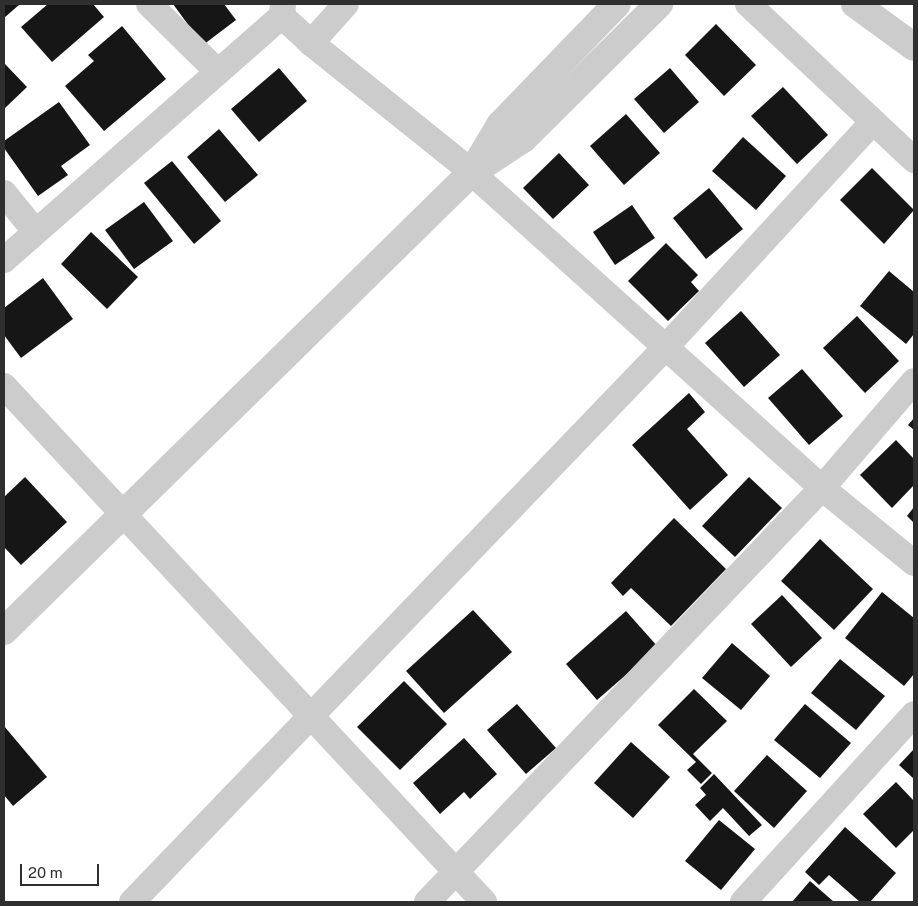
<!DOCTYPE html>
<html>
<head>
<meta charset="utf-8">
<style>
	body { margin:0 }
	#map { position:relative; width:918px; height:906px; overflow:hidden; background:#fff; font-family:"Public Sans",sans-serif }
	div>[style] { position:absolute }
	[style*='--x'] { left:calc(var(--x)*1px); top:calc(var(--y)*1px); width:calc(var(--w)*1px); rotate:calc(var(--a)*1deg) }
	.building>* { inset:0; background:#161616 }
	.minor>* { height:26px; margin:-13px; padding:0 13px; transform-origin:13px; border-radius:13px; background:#ccc }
	.tertiary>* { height:28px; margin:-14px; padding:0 14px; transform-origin:14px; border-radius:14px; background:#ccc }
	span { translate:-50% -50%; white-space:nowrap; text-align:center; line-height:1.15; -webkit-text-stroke:5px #fff; paint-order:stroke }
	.frame { position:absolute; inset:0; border:5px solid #2f2f2f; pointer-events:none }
	.scale { position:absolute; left:20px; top:864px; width:79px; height:22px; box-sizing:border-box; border:2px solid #2f2f2f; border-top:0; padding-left:6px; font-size:15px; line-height:18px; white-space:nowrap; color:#2f2f2f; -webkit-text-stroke:4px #fff; paint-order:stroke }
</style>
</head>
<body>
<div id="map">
	<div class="building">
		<i style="clip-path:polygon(4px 4px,20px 4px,4px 18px)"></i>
		<i style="clip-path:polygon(48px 4px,93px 4px,104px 17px,52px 62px,21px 27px)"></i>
		<i style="clip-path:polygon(173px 4px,224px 4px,236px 20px,203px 45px)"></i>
		<i style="clip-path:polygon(716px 24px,756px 65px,724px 96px,685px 55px)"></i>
		<i style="clip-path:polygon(122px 26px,166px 79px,104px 131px,65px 86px,94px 61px,88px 55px)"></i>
		<i style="clip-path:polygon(4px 63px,27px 87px,4px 109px)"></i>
		<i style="clip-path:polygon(279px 68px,307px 101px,259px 142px,231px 109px)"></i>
		<i style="clip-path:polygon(670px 68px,699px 102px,664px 133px,634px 99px)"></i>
		<i style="clip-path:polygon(783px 87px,828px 135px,797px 164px,751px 116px)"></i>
		<i style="clip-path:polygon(59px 102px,90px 145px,61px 166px,68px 175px,38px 196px,4px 148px,4px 141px)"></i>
		<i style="clip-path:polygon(626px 114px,660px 153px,624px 185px,590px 146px)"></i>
		<i style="clip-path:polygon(219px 129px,258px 175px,225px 202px,187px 157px)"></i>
		<i style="clip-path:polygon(743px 137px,786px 176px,756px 210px,712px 171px)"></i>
		<i style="clip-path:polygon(559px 153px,589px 185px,553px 219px,523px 188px)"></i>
		<i style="clip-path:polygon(172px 161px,221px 221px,194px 244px,144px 183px)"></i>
		<i style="clip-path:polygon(872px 168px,914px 210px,884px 244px,840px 200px)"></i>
		<i style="clip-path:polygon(709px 188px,743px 229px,706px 259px,673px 218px)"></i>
		<i style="clip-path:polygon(144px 202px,173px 241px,134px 269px,105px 230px)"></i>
		<i style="clip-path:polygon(632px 205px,655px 238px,615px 265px,593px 232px)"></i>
		<i style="clip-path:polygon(91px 232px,138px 277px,107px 309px,61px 264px)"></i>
		<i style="clip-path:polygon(666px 243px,698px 275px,691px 282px,699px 291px,668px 321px,628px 281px)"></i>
		<i style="clip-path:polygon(889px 271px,914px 292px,914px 334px,906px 344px,860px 306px)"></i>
		<i style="clip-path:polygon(43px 278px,73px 319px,21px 358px,4px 335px,4px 308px)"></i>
		<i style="clip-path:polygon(741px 311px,780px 355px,744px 387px,705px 343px)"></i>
		<i style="clip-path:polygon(857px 316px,899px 361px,865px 393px,823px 348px)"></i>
		<i style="clip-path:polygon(802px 369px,843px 416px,809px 445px,768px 398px)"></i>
		<i style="clip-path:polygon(689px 393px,705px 412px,687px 429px,728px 475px,690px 510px,632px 445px)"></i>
		<i style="clip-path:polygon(914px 418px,914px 430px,908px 425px)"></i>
		<i style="clip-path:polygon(896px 440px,914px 459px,914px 485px,892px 508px,860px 475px)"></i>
		<i style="clip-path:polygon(25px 477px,67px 522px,21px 565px,4px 547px,4px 497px)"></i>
		<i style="clip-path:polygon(749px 477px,782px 508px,735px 557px,702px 526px)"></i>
		<i style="clip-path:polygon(914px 507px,914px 523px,907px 516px)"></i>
		<i style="clip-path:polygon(674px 518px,726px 569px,671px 626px,631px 588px,623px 596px,611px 583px)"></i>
		<i style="clip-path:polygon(820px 539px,873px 589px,834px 630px,781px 581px)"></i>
		<i style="clip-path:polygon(882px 592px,914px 618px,914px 674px,904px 686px,845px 638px)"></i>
		<i style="clip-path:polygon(782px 595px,822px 638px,791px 667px,751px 624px)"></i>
		<i style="clip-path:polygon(473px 610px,512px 652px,444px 713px,406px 671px)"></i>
		<i style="clip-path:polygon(626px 611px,658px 647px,597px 700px,566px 664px)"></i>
		<i style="clip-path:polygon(732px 643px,770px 676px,741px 710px,702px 678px)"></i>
		<i style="clip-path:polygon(840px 659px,885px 696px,856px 730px,811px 693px)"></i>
		<i style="clip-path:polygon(404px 681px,447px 724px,400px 770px,357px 727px)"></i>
		<i style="clip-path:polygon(694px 689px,727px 721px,693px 754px,712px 773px,701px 784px,687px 770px,696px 762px,658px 725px)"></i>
		<i style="clip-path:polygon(517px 704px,556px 748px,526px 774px,487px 730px)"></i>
		<i style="clip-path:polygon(805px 704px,851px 743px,820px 778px,774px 740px)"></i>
		<i style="clip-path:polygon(4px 726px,47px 777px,13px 806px,4px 795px)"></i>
		<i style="clip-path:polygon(464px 738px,497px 774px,470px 799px,464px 792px,440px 814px,413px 783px)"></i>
		<i style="clip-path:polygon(631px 742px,670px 777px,633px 818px,594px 783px)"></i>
		<i style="clip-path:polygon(914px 749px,914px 779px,899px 765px)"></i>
		<i style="clip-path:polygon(767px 755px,807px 791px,774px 828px,734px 791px)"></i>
		<i style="clip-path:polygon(714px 774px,762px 825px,749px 836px,723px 808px,710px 821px,695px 805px,706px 795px,700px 788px)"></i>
		<i style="clip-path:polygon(896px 782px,914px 801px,914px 830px,896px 848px,863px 814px)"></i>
		<i style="clip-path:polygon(719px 820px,755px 849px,721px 890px,685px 861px)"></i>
		<i style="clip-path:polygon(845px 827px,896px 873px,870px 902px,860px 902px,829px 875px,819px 885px,805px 872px)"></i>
		<i style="clip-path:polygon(810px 881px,834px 902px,792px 902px)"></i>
	</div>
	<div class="minor">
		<i style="--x:149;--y:4;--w:95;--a:44.6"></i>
		<i style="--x:748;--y:4;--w:228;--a:43.2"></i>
		<i style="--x:282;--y:16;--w:40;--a:43"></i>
		<i style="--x:311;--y:43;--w:192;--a:38.7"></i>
		<i style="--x:461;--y:163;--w:486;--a:42"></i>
		<i style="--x:822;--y:488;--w:119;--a:39.2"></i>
		<i style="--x:311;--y:43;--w:52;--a:-48.1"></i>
		<i style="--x:4;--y:193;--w:49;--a:50.8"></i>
		<i style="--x:4;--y:260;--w:370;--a:-41.3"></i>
		<i style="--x:282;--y:16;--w:12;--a:-85"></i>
		<i style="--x:4;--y:386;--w:705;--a:47.07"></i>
		<i style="--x:132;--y:902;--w:767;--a:-46.11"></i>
		<i style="--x:664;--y:349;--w:307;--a:-47.4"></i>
		<i style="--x:427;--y:902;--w:572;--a:-46.35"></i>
		<i style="--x:822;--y:488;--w:141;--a:-49.3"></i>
		<i style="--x:743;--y:902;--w:254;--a:-47.7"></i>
	</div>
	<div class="tertiary">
		<i style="--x:855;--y:4;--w:73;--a:36.1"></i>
		<i style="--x:475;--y:167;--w:49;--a:-59.2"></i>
		<i style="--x:500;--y:125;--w:168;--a:-46"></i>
		<i style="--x:4;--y:631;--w:654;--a:-44.44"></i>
		<i style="--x:471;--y:173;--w:62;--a:-33.2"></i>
		<i style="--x:523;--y:139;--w:192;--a:-44.8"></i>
	</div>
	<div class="frame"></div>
	<div class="scale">20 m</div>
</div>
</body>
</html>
